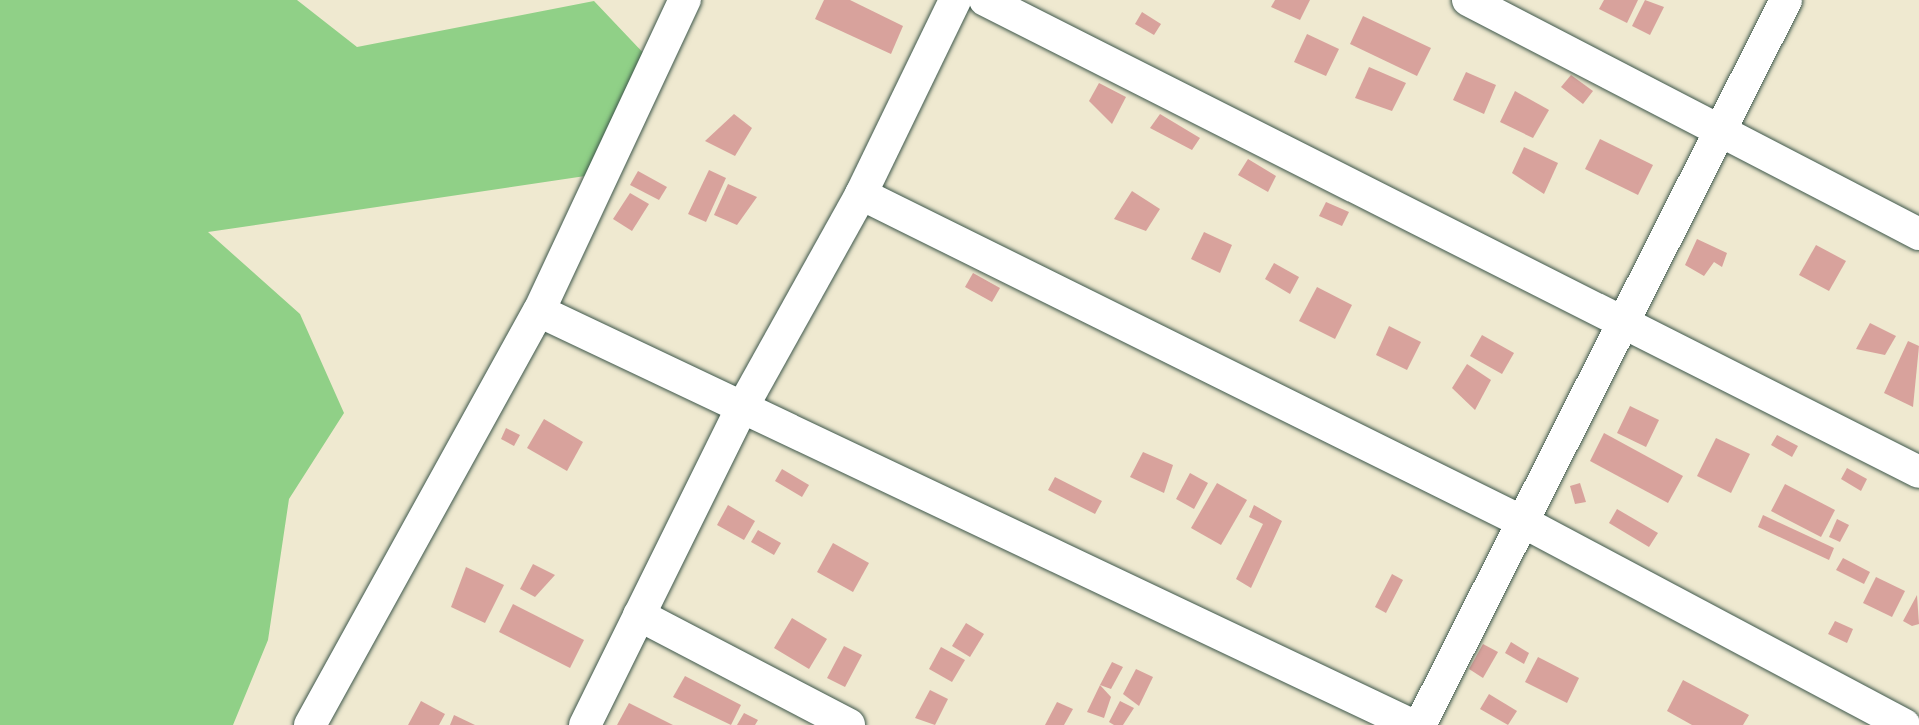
<!DOCTYPE html>
<html>
<head>
<meta charset="utf-8">
<style>
	body { margin:0 }
	#map { position:relative; width:1919px; height:725px; overflow:hidden; background:#efe9d0; font-family:"Balsamiq Sans",sans-serif }
	div>[style] { position:absolute }
	[style*='--x'] { left:calc(var(--x)*1px); top:calc(var(--y)*1px); width:calc(var(--w)*1px); rotate:calc(var(--a)*1deg) }
	.green>* { inset:0; background:#90d087 }
	.building>* { inset:0; background:#d8a29c }
	.roads { filter:drop-shadow(0 0 2px #3e574b) drop-shadow(0 0 2px #3e574b) }
	.street>* { height:32px; margin:-16px; padding:0 16px; transform-origin:16px; border-radius:16px; background:#fff }
	span { translate:-50% -50%; white-space:nowrap; text-align:center; line-height:1.15; -webkit-text-stroke:5px #f7f3e8; paint-order:stroke }
</style>
</head>
<body>
<div id="map">
	<div class="green">
		<i style="clip-path:polygon(0 0,297px 0,357px 47px,594px 1px,649px 59px,592px 175px,208px 232px,300px 314px,344px 413px,289px 499px,268px 640px,233px 725px,0 725px)"></i>
	</div>
	<div class="building">
		<i style="clip-path:polygon(824px 0,850px 0,903px 26px,891px 54px,815px 19px)"></i>
		<i style="clip-path:polygon(1275px 0,1310px 0,1300px 20px,1271px 7px)"></i>
		<i style="clip-path:polygon(1604px 0,1638px 0,1627px 23px,1599px 9px)"></i>
		<i style="clip-path:polygon(1645px 0,1664px 7px,1650px 35px,1632px 26px)"></i>
		<i style="clip-path:polygon(1142px 12px,1161px 24px,1154px 35px,1135px 24px)"></i>
		<i style="clip-path:polygon(1363px 16px,1431px 48px,1417px 76px,1350px 44px)"></i>
		<i style="clip-path:polygon(1307px 34px,1339px 49px,1326px 76px,1294px 62px)"></i>
		<i style="clip-path:polygon(1369px 67px,1406px 83px,1392px 111px,1355px 98px)"></i>
		<i style="clip-path:polygon(1466px 72px,1496px 85px,1484px 114px,1453px 100px)"></i>
		<i style="clip-path:polygon(1571px 75px,1593px 91px,1583px 104px,1561px 87px)"></i>
		<i style="clip-path:polygon(1099px 83px,1126px 97px,1112px 124px,1089px 101px)"></i>
		<i style="clip-path:polygon(1515px 91px,1549px 110px,1533px 138px,1500px 122px)"></i>
		<i style="clip-path:polygon(734px 114px,752px 128px,735px 156px,705px 141px)"></i>
		<i style="clip-path:polygon(1160px 114px,1200px 138px,1192px 150px,1150px 128px)"></i>
		<i style="clip-path:polygon(1600px 139px,1653px 165px,1638px 195px,1585px 169px)"></i>
		<i style="clip-path:polygon(1524px 147px,1558px 163px,1544px 194px,1512px 173px)"></i>
		<i style="clip-path:polygon(1248px 159px,1276px 176px,1268px 192px,1238px 175px)"></i>
		<i style="clip-path:polygon(709px 170px,726px 178px,706px 222px,688px 214px)"></i>
		<i style="clip-path:polygon(638px 171px,667px 187px,659px 200px,630px 185px)"></i>
		<i style="clip-path:polygon(728px 184px,757px 197px,737px 225px,714px 215px)"></i>
		<i style="clip-path:polygon(1132px 191px,1160px 209px,1146px 231px,1114px 219px)"></i>
		<i style="clip-path:polygon(630px 193px,649px 204px,632px 231px,613px 219px)"></i>
		<i style="clip-path:polygon(1326px 202px,1349px 212px,1342px 226px,1319px 216px)"></i>
		<i style="clip-path:polygon(1204px 232px,1232px 245px,1220px 273px,1191px 259px)"></i>
		<i style="clip-path:polygon(1697px 239px,1727px 253px,1722px 267px,1714px 262px,1704px 276px,1685px 265px)"></i>
		<i style="clip-path:polygon(1816px 245px,1846px 261px,1829px 291px,1799px 275px)"></i>
		<i style="clip-path:polygon(1274px 263px,1299px 277px,1290px 294px,1265px 279px)"></i>
		<i style="clip-path:polygon(973px 273px,1000px 288px,992px 302px,965px 287px)"></i>
		<i style="clip-path:polygon(1317px 287px,1352px 305px,1335px 339px,1299px 321px)"></i>
		<i style="clip-path:polygon(1870px 323px,1896px 336px,1885px 355px,1856px 349px)"></i>
		<i style="clip-path:polygon(1389px 326px,1421px 342px,1407px 370px,1376px 355px)"></i>
		<i style="clip-path:polygon(1482px 335px,1514px 353px,1502px 374px,1470px 356px)"></i>
		<i style="clip-path:polygon(1908px 341px,1919px 346px,1913px 407px,1884px 393px)"></i>
		<i style="clip-path:polygon(1467px 364px,1491px 380px,1475px 410px,1452px 388px)"></i>
		<i style="clip-path:polygon(1630px 406px,1659px 420px,1646px 447px,1617px 433px)"></i>
		<i style="clip-path:polygon(544px 419px,583px 442px,567px 471px,527px 448px)"></i>
		<i style="clip-path:polygon(506px 428px,520px 435px,514px 446px,501px 439px)"></i>
		<i style="clip-path:polygon(1604px 433px,1683px 476px,1668px 503px,1590px 461px)"></i>
		<i style="clip-path:polygon(1777px 435px,1798px 446px,1792px 457px,1771px 445px)"></i>
		<i style="clip-path:polygon(1716px 438px,1750px 454px,1731px 493px,1697px 476px)"></i>
		<i style="clip-path:polygon(1143px 452px,1173px 465px,1164px 493px,1130px 477px)"></i>
		<i style="clip-path:polygon(1847px 468px,1867px 479px,1861px 491px,1841px 479px)"></i>
		<i style="clip-path:polygon(782px 469px,809px 485px,802px 497px,775px 481px)"></i>
		<i style="clip-path:polygon(1190px 473px,1208px 483px,1194px 509px,1176px 499px)"></i>
		<i style="clip-path:polygon(1055px 477px,1102px 501px,1095px 514px,1048px 490px)"></i>
		<i style="clip-path:polygon(1217px 483px,1247px 500px,1221px 545px,1191px 528px)"></i>
		<i style="clip-path:polygon(1580px 483px,1586px 502px,1575px 504px,1570px 486px)"></i>
		<i style="clip-path:polygon(1785px 484px,1835px 510px,1821px 537px,1771px 511px)"></i>
		<i style="clip-path:polygon(728px 505px,755px 521px,744px 540px,717px 525px)"></i>
		<i style="clip-path:polygon(1254px 505px,1282px 521px,1251px 588px,1236px 579px,1263px 524px,1249px 517px)"></i>
		<i style="clip-path:polygon(1617px 509px,1658px 533px,1649px 547px,1609px 523px)"></i>
		<i style="clip-path:polygon(1763px 515px,1834px 548px,1829px 560px,1758px 527px)"></i>
		<i style="clip-path:polygon(1837px 519px,1849px 525px,1840px 542px,1829px 537px)"></i>
		<i style="clip-path:polygon(758px 530px,781px 543px,774px 555px,751px 542px)"></i>
		<i style="clip-path:polygon(833px 543px,869px 563px,853px 592px,817px 572px)"></i>
		<i style="clip-path:polygon(1843px 558px,1870px 572px,1864px 584px,1836px 570px)"></i>
		<i style="clip-path:polygon(533px 564px,555px 575px,535px 597px,520px 589px)"></i>
		<i style="clip-path:polygon(466px 567px,504px 585px,485px 623px,451px 607px)"></i>
		<i style="clip-path:polygon(1392px 574px,1403px 580px,1386px 613px,1375px 607px)"></i>
		<i style="clip-path:polygon(1876px 577px,1905px 591px,1892px 617px,1863px 603px)"></i>
		<i style="clip-path:polygon(1917px 595px,1919px 624px,1912px 626px,1903px 621px)"></i>
		<i style="clip-path:polygon(513px 604px,584px 640px,570px 668px,499px 632px)"></i>
		<i style="clip-path:polygon(792px 618px,827px 639px,809px 669px,774px 648px)"></i>
		<i style="clip-path:polygon(1835px 621px,1853px 629px,1847px 643px,1828px 634px)"></i>
		<i style="clip-path:polygon(966px 623px,984px 634px,970px 657px,952px 646px)"></i>
		<i style="clip-path:polygon(1511px 642px,1529px 653px,1524px 664px,1505px 653px)"></i>
		<i style="clip-path:polygon(1483px 644px,1498px 652px,1483px 678px,1469px 669px)"></i>
		<i style="clip-path:polygon(844px 646px,862px 655px,845px 687px,827px 678px)"></i>
		<i style="clip-path:polygon(941px 647px,965px 660px,952px 682px,929px 669px)"></i>
		<i style="clip-path:polygon(1538px 657px,1579px 678px,1567px 703px,1525px 682px)"></i>
		<i style="clip-path:polygon(1112px 662px,1123px 667px,1111px 689px,1100px 685px)"></i>
		<i style="clip-path:polygon(1136px 669px,1153px 677px,1139px 706px,1123px 694px)"></i>
		<i style="clip-path:polygon(685px 676px,741px 705px,731px 725px,673px 697px)"></i>
		<i style="clip-path:polygon(1683px 680px,1749px 715px,1743px 725px,1692px 725px,1667px 711px)"></i>
		<i style="clip-path:polygon(1100px 685px,1111px 697px,1104px 718px,1087px 712px)"></i>
		<i style="clip-path:polygon(930px 690px,948px 699px,935px 725px,915px 718px)"></i>
		<i style="clip-path:polygon(1489px 694px,1517px 711px,1508px 725px,1480px 709px)"></i>
		<i style="clip-path:polygon(421px 701px,445px 714px,439px 725px,408px 725px)"></i>
		<i style="clip-path:polygon(1120px 701px,1134px 708px,1123px 725px,1114px 725px,1109px 722px)"></i>
		<i style="clip-path:polygon(1057px 702px,1073px 709px,1064px 725px,1045px 725px)"></i>
		<i style="clip-path:polygon(629px 703px,673px 725px,617px 725px)"></i>
		<i style="clip-path:polygon(744px 713px,758px 720px,755px 725px,737px 725px)"></i>
		<i style="clip-path:polygon(454px 715px,475px 725px,450px 725px)"></i>
	</div>
	<div class="roads">
		<div class="street">
			<i style="--x:985;--y:0;--w:1046;--a:26.81"></i>
			<i style="--x:1468;--y:0;--w:508;--a:27.42"></i>
			<i style="--x:861;--y:194;--w:739;--a:26.36"></i>
			<i style="--x:1523;--y:522;--w:432;--a:28"></i>
			<i style="--x:539;--y:311;--w:966;--a:25.37"></i>
			<i style="--x:639;--y:615;--w:237;--a:27.6"></i>
			<i style="--x:310;--y:725;--w:473;--a:-61.1"></i>
			<i style="--x:539;--y:311;--w:344;--a:-64.9"></i>
			<i style="--x:585;--y:725;--w:354;--a:-63.7"></i>
			<i style="--x:742;--y:408;--w:245;--a:-60.9"></i>
			<i style="--x:861;--y:194;--w:216;--a:-64.1"></i>
			<i style="--x:1420;--y:725;--w:812;--a:-63.21"></i>
		</div>
	</div>
</div>
</body>
</html>
